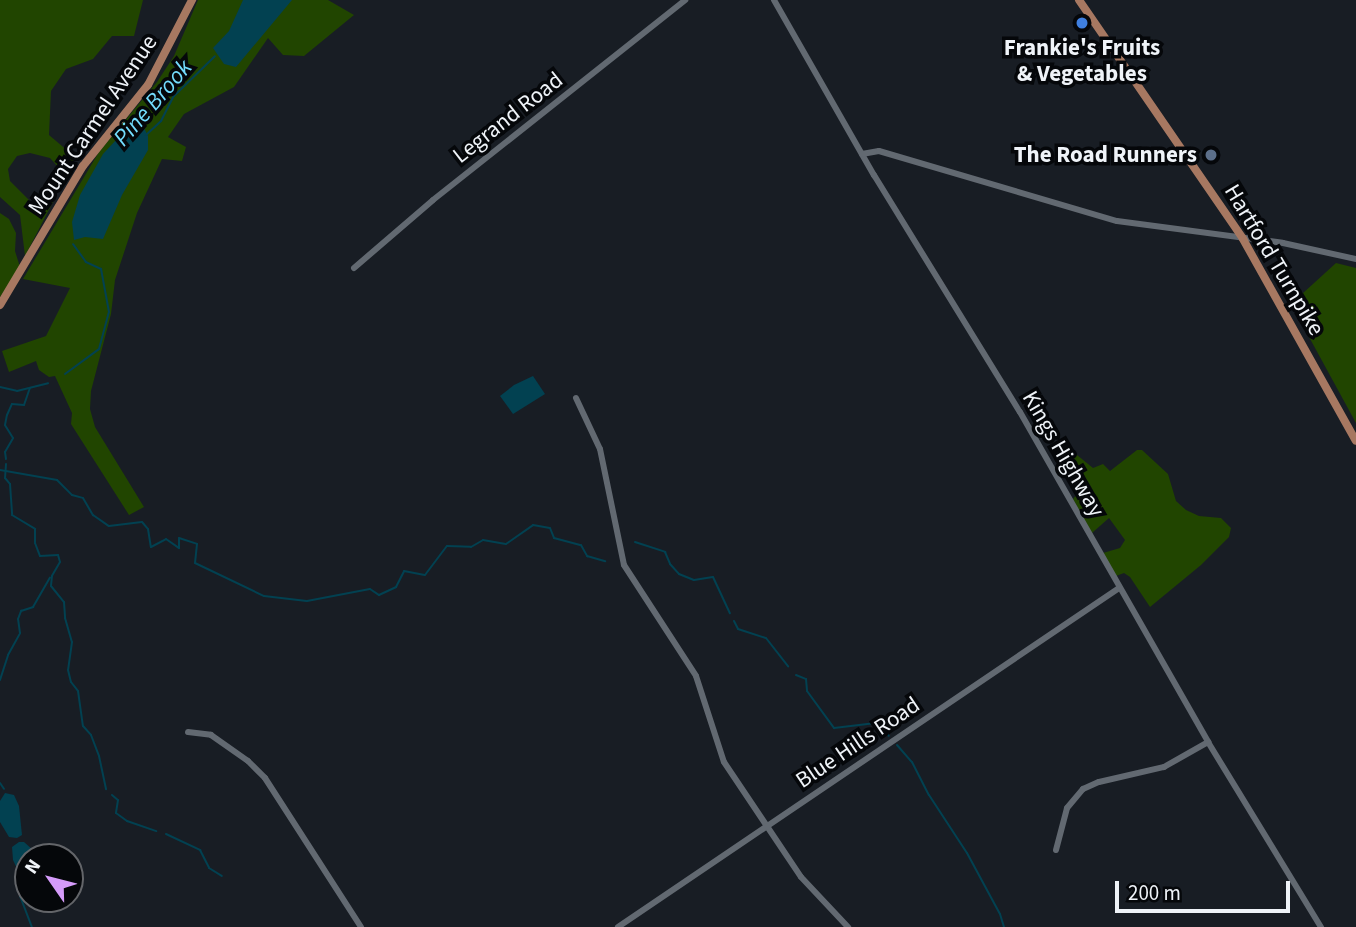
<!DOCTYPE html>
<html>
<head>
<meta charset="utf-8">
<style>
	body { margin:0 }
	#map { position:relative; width:1356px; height:927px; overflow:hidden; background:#181d24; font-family:"Source Sans 3",sans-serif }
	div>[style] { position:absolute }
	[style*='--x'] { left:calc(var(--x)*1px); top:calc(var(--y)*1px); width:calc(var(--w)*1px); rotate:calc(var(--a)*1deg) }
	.green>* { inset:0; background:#214500 }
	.water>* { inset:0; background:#024151 }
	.stream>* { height:2px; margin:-1px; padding:0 1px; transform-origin:1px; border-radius:1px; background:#024151 }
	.minor>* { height:6px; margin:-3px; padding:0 3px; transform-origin:3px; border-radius:3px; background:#626971 }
	.major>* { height:8px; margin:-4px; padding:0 4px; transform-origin:4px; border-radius:4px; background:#a77861 }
	.dots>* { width:19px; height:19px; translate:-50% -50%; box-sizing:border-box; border:4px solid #05070a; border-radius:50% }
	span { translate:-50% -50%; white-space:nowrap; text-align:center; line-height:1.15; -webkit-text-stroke:7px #05070a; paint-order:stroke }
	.poi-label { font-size:23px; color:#eff3f8; font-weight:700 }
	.right { translate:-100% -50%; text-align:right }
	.street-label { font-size:23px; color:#eff3f8 }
	.water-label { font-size:24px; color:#73dcfd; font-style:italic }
	.north { position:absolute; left:14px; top:843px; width:70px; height:70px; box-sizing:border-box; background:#05070a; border:2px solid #636569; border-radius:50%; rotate:305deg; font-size:19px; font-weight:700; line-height:28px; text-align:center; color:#eff3f8 }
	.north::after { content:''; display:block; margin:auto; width:24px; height:32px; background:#d59bfa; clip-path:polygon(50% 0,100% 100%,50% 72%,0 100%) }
	.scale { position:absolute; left:1115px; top:881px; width:175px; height:32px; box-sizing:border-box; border:4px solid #eff3f8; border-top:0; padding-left:9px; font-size:21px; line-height:24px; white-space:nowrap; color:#eff3f8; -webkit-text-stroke:5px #05070a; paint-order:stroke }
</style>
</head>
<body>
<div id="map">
	<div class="green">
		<i style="clip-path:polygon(0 0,143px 0,134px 36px,112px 36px,93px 59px,66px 69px,51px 91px,49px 135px,75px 157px,66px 176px,50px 158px,30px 153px,17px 156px,8px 169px,10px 181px,32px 203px,49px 199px,53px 202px,25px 256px,20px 215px,0 197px)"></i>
		<i style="clip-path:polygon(198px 0,328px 0,354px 15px,304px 56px,283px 55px,268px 38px,234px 87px,184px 114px,168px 137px,186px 147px,182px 161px,162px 159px,137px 213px,115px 280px,111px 314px,91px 391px,90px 409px,95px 427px,144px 507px,129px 515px,71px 424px,72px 413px,55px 376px,49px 377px,39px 370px,36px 361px,9px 372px,2px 351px,46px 336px,70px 288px,23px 279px,99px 152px,157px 82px,174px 56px)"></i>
		<i style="clip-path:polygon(0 213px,9px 219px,16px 233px,15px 251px,20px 267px,0 297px)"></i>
		<i style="clip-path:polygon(1336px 263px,1356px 268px,1356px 423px,1291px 304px)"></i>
		<i style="clip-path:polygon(1137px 450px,1142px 450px,1168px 474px,1176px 501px,1186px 510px,1199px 516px,1221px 518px,1231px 528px,1229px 537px,1201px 565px,1150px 607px,1130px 577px,1124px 573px,1116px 576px,1103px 553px,1120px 548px,1125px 540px,1109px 518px,1092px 533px,1073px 499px,1078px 493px,1066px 467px,1077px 455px,1093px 468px,1103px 464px,1110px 471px)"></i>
	</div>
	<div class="water">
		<i style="clip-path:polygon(243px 0,292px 0,236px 67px,224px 64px,213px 48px,229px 31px)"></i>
		<i style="clip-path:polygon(142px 124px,148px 136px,148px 150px,122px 195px,103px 239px,85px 237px,74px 240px,72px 222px,80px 195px,103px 154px,129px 126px)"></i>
		<i style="clip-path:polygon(533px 376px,545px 394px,513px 414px,500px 396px,514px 385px)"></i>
		<i style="clip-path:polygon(5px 793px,14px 795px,19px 806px,22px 835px,17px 838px,9px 837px,0 822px,0 801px)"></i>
		<i style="clip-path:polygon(19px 842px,24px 842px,33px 850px,34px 857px,28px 857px,28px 891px,22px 891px,20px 875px,13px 860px,12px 847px)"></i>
	</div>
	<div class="stream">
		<i style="--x:146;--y:135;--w:21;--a:-43"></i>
		<i style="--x:161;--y:121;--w:28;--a:-63"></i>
		<i style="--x:174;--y:96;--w:57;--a:-44.3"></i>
		<i style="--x:65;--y:374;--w:42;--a:-36.3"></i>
		<i style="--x:99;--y:349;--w:38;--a:-75"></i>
		<i style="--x:109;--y:312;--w:44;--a:-100.5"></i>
		<i style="--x:101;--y:269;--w:17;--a:-155"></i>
		<i style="--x:86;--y:262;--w:22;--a:-126"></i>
		<i style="--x:0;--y:387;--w:17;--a:13"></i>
		<i style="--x:17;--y:391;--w:32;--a:-14"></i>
		<i style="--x:6;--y:459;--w:7;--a:-98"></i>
		<i style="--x:5;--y:452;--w:16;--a:-60"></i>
		<i style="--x:13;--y:438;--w:15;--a:-122"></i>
		<i style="--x:5;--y:425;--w:10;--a:-79"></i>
		<i style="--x:7;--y:415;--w:12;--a:-66"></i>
		<i style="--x:12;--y:404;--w:12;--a:5"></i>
		<i style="--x:24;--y:405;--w:18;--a:-71"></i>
		<i style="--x:6;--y:464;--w:14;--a:94"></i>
		<i style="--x:5;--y:478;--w:8;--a:50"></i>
		<i style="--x:10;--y:484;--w:31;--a:86"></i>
		<i style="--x:12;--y:515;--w:27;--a:31"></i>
		<i style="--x:35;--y:529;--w:14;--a:90"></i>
		<i style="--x:35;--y:543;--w:14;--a:69"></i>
		<i style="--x:40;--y:556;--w:18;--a:-3"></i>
		<i style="--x:58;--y:555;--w:7;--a:74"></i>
		<i style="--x:60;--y:562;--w:16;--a:120"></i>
		<i style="--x:52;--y:576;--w:10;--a:96"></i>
		<i style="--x:51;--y:586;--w:21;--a:51"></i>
		<i style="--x:64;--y:602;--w:16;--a:86"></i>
		<i style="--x:65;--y:618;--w:25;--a:74"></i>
		<i style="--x:72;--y:642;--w:28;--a:98"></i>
		<i style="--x:68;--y:670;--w:12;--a:76"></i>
		<i style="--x:71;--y:682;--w:11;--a:52"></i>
		<i style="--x:78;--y:691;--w:35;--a:82"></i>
		<i style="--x:83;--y:726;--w:12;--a:48"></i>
		<i style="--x:91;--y:735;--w:22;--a:69"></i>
		<i style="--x:99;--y:756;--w:34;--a:78"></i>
		<i style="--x:0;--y:470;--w:58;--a:10"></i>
		<i style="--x:57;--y:480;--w:21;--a:45"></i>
		<i style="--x:72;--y:495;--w:11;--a:15"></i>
		<i style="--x:83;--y:498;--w:20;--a:60"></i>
		<i style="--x:93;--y:515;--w:19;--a:35"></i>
		<i style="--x:109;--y:526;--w:33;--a:-7"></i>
		<i style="--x:142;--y:522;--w:9;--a:49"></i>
		<i style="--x:148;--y:529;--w:18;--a:81"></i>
		<i style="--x:151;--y:547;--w:17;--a:-28"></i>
		<i style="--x:166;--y:539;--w:16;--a:35"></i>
		<i style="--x:179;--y:548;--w:10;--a:-90"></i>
		<i style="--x:179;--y:538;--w:19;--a:18"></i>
		<i style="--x:197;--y:544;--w:19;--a:96"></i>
		<i style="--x:195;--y:563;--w:76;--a:25.6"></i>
		<i style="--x:264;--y:596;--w:43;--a:6.6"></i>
		<i style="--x:307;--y:601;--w:64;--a:-10.8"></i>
		<i style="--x:370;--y:589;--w:11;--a:34"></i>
		<i style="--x:379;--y:595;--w:19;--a:-25"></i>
		<i style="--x:396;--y:587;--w:18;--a:-63"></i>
		<i style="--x:404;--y:571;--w:21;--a:11"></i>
		<i style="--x:425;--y:575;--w:36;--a:-53"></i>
		<i style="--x:447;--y:546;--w:24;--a:2"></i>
		<i style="--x:471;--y:547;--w:14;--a:-30"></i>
		<i style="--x:483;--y:540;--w:23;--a:10"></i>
		<i style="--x:506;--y:544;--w:33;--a:-35"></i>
		<i style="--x:533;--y:525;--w:17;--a:10"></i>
		<i style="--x:550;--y:528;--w:11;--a:68"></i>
		<i style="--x:554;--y:538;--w:28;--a:15"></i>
		<i style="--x:581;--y:545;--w:13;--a:61"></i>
		<i style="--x:587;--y:556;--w:19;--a:16"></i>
		<i style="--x:635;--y:542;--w:32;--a:18"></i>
		<i style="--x:665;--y:552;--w:13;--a:67"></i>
		<i style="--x:670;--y:564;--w:13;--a:48"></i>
		<i style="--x:679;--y:574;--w:16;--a:22"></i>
		<i style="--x:694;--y:580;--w:19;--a:-9"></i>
		<i style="--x:713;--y:577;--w:40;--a:65"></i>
		<i style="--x:734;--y:621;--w:9;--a:63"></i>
		<i style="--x:738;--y:629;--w:29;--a:18"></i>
		<i style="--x:766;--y:638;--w:36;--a:52"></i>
		<i style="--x:796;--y:675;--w:11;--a:22"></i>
		<i style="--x:806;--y:679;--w:12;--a:85"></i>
		<i style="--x:807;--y:691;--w:46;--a:53.9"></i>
		<i style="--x:834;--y:728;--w:42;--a:-6.8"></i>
		<i style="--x:876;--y:723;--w:18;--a:45"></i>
		<i style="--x:0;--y:680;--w:26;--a:-72"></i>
		<i style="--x:8;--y:655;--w:25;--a:-61"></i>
		<i style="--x:20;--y:633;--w:14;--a:-98"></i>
		<i style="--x:18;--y:619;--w:9;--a:-69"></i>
		<i style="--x:21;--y:611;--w:13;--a:-18"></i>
		<i style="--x:33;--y:607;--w:34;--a:-60"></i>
		<i style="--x:897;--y:745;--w:23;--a:49"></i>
		<i style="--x:912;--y:762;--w:37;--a:63"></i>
		<i style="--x:929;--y:795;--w:69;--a:56.8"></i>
		<i style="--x:967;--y:853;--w:69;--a:61.6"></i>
		<i style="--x:1000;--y:914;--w:14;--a:73"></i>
		<i style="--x:0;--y:783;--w:7;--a:56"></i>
		<i style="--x:112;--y:795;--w:8;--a:40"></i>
		<i style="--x:118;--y:800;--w:13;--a:99"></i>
		<i style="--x:116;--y:813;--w:14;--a:36"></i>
		<i style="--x:127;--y:821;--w:31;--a:19"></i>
		<i style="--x:166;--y:834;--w:38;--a:25"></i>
		<i style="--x:200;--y:850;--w:20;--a:63"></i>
		<i style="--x:209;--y:868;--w:15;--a:32"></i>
		<i style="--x:20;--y:889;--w:7;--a:90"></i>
		<i style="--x:20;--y:896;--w:33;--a:69"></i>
	</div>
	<div class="minor">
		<i style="--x:774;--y:0;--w:202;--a:60.3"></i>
		<i style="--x:874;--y:175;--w:278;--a:58.4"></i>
		<i style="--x:1020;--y:412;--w:380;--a:60.3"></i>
		<i style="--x:1208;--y:742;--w:217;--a:58.6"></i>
		<i style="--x:862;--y:154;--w:17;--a:-10"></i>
		<i style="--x:879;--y:151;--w:248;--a:16.4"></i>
		<i style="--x:1117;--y:221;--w:167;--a:7.5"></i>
		<i style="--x:1283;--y:243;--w:75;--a:12.4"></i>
		<i style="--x:354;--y:268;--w:104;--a:-40.7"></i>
		<i style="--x:433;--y:200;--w:322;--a:-38.4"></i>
		<i style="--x:576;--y:398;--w:56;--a:64.8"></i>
		<i style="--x:600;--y:449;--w:118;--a:78.3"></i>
		<i style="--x:624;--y:565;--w:132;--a:57"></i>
		<i style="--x:696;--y:676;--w:90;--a:72"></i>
		<i style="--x:724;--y:762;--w:138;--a:56.2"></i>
		<i style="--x:801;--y:877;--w:69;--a:46.8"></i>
		<i style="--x:188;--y:732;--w:23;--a:7"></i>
		<i style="--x:211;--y:735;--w:45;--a:35.1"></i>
		<i style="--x:248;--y:761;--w:24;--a:45"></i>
		<i style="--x:265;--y:778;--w:177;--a:57.2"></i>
		<i style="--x:1056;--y:850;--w:43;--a:-75.3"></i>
		<i style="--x:1067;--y:808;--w:25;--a:-50"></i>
		<i style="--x:1083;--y:789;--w:17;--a:-24"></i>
		<i style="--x:1099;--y:782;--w:67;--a:-13"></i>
		<i style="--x:1164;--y:767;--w:51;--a:-29.6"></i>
		<i style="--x:618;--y:927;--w:605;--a:-34.08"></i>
	</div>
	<div class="major">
		<i style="--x:1079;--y:0;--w:290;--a:55.5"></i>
		<i style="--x:1243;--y:239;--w:231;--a:60.8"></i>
		<i style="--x:0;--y:305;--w:162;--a:-59.2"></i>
		<i style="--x:83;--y:166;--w:104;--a:-51.3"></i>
		<i style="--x:148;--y:85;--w:96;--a:-62.6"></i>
	</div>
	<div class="dots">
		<i style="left:1082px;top:23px;background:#3f7fe0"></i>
		<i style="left:1211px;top:155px;background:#5c6f8a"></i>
	</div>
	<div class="poi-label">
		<span style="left:1082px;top:61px">Frankie's Fruits<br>&amp; Vegetables</span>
		<span class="right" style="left:1197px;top:155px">The Road Runners</span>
	</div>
	<div class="street-label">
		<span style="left:508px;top:118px;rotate:-38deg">Legrand Road</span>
		<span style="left:93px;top:125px;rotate:-56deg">Mount Carmel Avenue</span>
		<span style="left:1274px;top:260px;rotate:59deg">Hartford Turnpike</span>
		<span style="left:1063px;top:454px;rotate:60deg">Kings Highway</span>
		<span style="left:858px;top:743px;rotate:-34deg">Blue Hills Road</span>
	</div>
	<div class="water-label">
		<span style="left:153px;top:103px;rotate:-49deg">Pine Brook</span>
	</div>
	<div class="north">N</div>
	<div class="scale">200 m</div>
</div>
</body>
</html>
